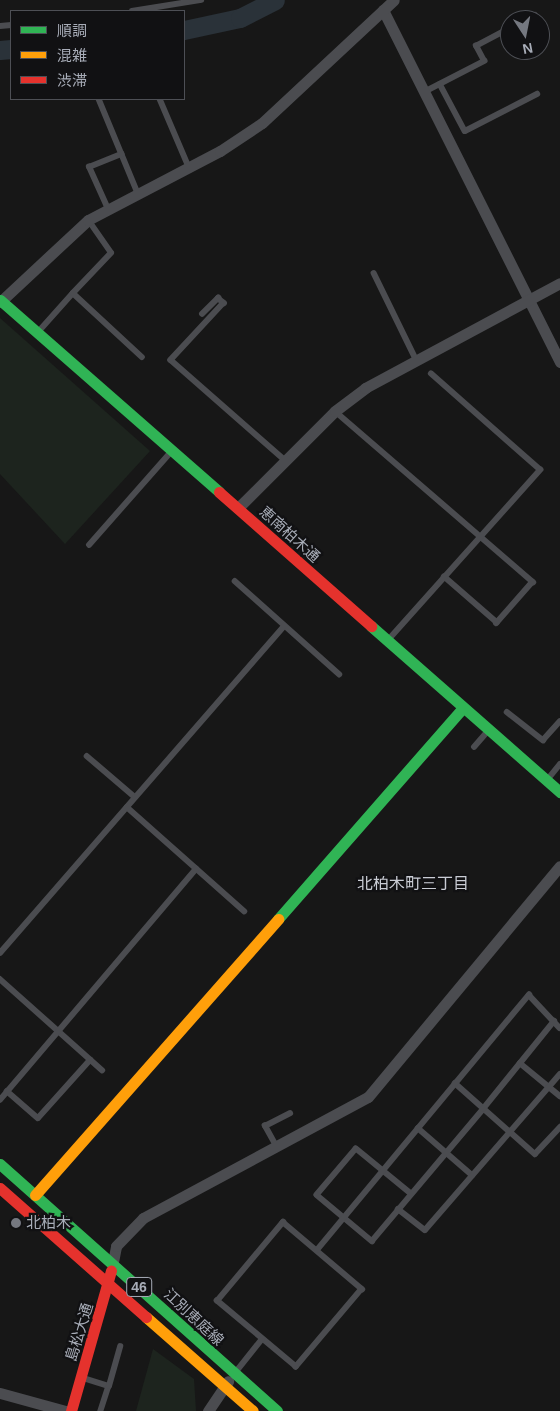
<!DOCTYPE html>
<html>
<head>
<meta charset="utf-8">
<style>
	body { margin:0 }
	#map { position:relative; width:560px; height:1411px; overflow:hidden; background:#171717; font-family:Helvetica,"Noto Sans JP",sans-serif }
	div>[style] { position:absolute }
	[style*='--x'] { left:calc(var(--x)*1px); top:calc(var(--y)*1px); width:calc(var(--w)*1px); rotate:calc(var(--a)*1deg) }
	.green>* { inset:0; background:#1d241e }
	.river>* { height:19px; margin:-9.5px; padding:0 9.5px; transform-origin:9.5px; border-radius:9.5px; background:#2a3239 }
	.lane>* { height:5.5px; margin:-2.75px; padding:0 2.75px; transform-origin:2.75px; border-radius:2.75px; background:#4b4c50 }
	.street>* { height:11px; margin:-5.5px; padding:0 5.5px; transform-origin:5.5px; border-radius:5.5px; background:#4b4c50 }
	.fast>* { height:11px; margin:-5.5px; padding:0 5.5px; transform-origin:5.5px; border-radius:5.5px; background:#30b455 }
	.slow>* { height:11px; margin:-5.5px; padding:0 5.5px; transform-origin:5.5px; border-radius:5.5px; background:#ff9f0a }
	.jam>* { height:11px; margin:-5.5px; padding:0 5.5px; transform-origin:5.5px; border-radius:5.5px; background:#e5322d }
	.dots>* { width:14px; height:14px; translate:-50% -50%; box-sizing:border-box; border:2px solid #111113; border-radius:50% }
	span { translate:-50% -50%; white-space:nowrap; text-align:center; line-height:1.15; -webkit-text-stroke:4.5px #111113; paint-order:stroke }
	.shield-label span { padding:1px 4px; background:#111113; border:1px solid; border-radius:4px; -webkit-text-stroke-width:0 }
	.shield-label { font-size:14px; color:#a8adb8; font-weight:700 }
	.street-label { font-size:15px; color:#a8adb8 }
	.poi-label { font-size:15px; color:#a8adb8 }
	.left { translate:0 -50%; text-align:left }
	.neighbourhood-label { font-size:16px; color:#c9ccd4 }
	.legend { position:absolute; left:10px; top:10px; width:175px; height:90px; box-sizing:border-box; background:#111113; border:1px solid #4d4f55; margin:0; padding:6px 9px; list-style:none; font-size:15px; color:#a8adb8 }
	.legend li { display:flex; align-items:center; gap:10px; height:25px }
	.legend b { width:25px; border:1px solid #4d4f55 }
	.north { position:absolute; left:500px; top:10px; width:50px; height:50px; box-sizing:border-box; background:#111113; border:1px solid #4d4f55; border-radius:50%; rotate:169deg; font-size:14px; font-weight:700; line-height:20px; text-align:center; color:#a8adb8 }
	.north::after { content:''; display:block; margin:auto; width:18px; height:22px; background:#757880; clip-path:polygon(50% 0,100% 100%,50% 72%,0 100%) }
</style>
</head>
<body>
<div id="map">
	<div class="green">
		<i style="clip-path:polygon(0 318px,150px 451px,65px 544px,0 474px)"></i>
		<i style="clip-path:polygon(153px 1349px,194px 1379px,196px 1411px,136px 1411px)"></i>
	</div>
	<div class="river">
		<i style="--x:184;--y:30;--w:57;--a:-12.1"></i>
		<i style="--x:240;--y:18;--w:39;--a:-27"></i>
		<i style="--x:0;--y:50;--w:11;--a:-5"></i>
	</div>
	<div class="lane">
		<i style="--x:132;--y:11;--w:70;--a:-9.1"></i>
		<i style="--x:525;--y:20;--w:11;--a:-27"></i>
		<i style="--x:0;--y:26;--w:11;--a:-5"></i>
		<i style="--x:440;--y:84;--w:53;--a:62"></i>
		<i style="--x:465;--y:131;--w:81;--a:-27.2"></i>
		<i style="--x:424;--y:92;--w:68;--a:-27.3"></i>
		<i style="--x:484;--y:61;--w:17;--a:-118"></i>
		<i style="--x:476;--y:46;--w:38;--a:-28"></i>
		<i style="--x:99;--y:99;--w:102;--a:67.5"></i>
		<i style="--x:160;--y:99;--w:74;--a:66.9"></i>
		<i style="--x:108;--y:209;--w:46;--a:-114.3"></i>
		<i style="--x:89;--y:167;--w:35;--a:-22"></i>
		<i style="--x:374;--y:273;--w:93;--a:64"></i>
		<i style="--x:73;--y:293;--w:55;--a:-46.5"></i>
		<i style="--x:111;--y:253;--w:40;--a:-124.9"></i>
		<i style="--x:202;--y:314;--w:23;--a:-45"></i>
		<i style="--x:218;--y:298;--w:8;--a:40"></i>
		<i style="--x:224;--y:303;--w:78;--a:132.9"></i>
		<i style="--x:171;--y:360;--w:152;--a:41.3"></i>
		<i style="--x:39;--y:331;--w:51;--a:-48.2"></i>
		<i style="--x:73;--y:293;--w:94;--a:42.8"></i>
		<i style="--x:335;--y:411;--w:262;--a:40.8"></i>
		<i style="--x:533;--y:582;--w:55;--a:131.3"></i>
		<i style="--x:497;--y:623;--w:70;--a:-139"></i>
		<i style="--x:89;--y:545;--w:124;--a:-48.6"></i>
		<i style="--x:235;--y:581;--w:140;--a:41.8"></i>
		<i style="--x:389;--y:639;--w:227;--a:-48.2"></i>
		<i style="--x:540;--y:470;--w:145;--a:-138.6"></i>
		<i style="--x:507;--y:712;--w:46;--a:37.9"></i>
		<i style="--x:543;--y:740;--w:25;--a:-48"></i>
		<i style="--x:474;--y:747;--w:23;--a:-49"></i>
		<i style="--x:87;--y:756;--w:63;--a:40.5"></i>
		<i style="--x:548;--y:779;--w:19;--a:-51"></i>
		<i style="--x:127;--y:807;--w:157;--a:41.6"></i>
		<i style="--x:0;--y:953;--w:433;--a:-49"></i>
		<i style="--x:0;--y:979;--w:137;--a:41.7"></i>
		<i style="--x:520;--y:1063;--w:52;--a:39.5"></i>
		<i style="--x:455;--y:1083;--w:107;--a:41.6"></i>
		<i style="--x:535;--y:1154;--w:37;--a:-47"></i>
		<i style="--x:7;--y:1091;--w:41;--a:41.1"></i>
		<i style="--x:38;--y:1118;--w:78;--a:-48.1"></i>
		<i style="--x:0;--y:1100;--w:303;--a:-49.7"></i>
		<i style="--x:418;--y:1128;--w:72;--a:41"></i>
		<i style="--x:276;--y:1146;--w:23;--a:-119"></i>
		<i style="--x:265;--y:1126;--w:28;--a:-27"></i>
		<i style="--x:411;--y:1194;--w:71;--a:-140.7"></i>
		<i style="--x:356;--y:1149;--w:60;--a:130.3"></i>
		<i style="--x:317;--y:1195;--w:72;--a:39.9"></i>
		<i style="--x:372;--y:1241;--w:172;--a:-49.9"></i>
		<i style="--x:483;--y:1109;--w:113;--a:-51.1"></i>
		<i style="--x:398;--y:1209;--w:34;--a:38"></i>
		<i style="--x:425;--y:1230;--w:206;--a:-49.1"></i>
		<i style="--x:283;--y:1222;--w:104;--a:40.3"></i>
		<i style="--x:362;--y:1289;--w:102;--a:130.2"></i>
		<i style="--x:296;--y:1367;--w:103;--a:-140.1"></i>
		<i style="--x:217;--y:1301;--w:103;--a:-50.1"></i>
		<i style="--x:317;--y:1250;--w:332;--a:-50.3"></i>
		<i style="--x:529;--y:995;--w:45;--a:46.8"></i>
		<i style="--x:235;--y:1373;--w:43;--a:-51.5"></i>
		<i style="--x:83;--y:1378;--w:27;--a:17"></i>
		<i style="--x:109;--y:1386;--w:26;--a:108"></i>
		<i style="--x:109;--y:1386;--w:41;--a:-74.2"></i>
	</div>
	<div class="street">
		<i style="--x:383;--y:10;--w:394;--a:63.3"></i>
		<i style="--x:0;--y:302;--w:120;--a:-43"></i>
		<i style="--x:88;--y:220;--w:149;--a:-27.6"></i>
		<i style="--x:220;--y:151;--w:50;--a:-33.7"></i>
		<i style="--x:262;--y:123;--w:180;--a:-43"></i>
		<i style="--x:238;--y:508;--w:137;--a:-45"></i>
		<i style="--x:335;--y:411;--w:38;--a:-37"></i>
		<i style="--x:365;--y:388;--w:221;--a:-28.3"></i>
		<i style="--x:113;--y:1262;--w:16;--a:-79"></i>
		<i style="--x:116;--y:1246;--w:39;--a:-46"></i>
		<i style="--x:143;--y:1218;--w:255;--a:-28.3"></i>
		<i style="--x:368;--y:1097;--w:300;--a:-50.3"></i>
		<i style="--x:0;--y:1393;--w:68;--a:15.3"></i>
		<i style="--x:208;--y:1411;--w:36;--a:-56"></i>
	</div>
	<div class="fast">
		<i style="--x:0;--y:300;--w:291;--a:41.2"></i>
		<i style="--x:371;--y:626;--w:252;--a:41.3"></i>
		<i style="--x:278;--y:919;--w:281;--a:-48.8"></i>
		<i style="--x:0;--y:1164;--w:371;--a:41.7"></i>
	</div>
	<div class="slow">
		<i style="--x:35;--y:1195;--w:368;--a:-48.6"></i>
		<i style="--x:146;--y:1317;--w:142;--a:41.3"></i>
	</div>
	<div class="jam">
		<i style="--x:219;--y:492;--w:203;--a:41.4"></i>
		<i style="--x:0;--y:1188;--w:195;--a:41.5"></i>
		<i style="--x:71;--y:1411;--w:146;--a:-74.1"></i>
	</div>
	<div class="dots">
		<i style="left:16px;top:1223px;background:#757880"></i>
	</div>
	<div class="shield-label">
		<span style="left:139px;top:1287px">46</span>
	</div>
	<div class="street-label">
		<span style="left:290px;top:534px;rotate:42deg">恵南柏木通</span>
		<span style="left:194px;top:1317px;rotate:43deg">江別恵庭線</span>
		<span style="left:79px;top:1332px;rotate:-73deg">島松大通</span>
	</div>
	<div class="poi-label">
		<span class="left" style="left:26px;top:1223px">北柏木</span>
	</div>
	<div class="neighbourhood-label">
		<span style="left:413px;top:884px">北柏木町三丁目</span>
	</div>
	<ul class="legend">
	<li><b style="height:6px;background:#30b455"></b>順調</li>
	<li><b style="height:6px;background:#ff9f0a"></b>混雑</li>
	<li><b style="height:6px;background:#e5322d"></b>渋滞</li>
	</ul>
	<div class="north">N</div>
</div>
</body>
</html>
